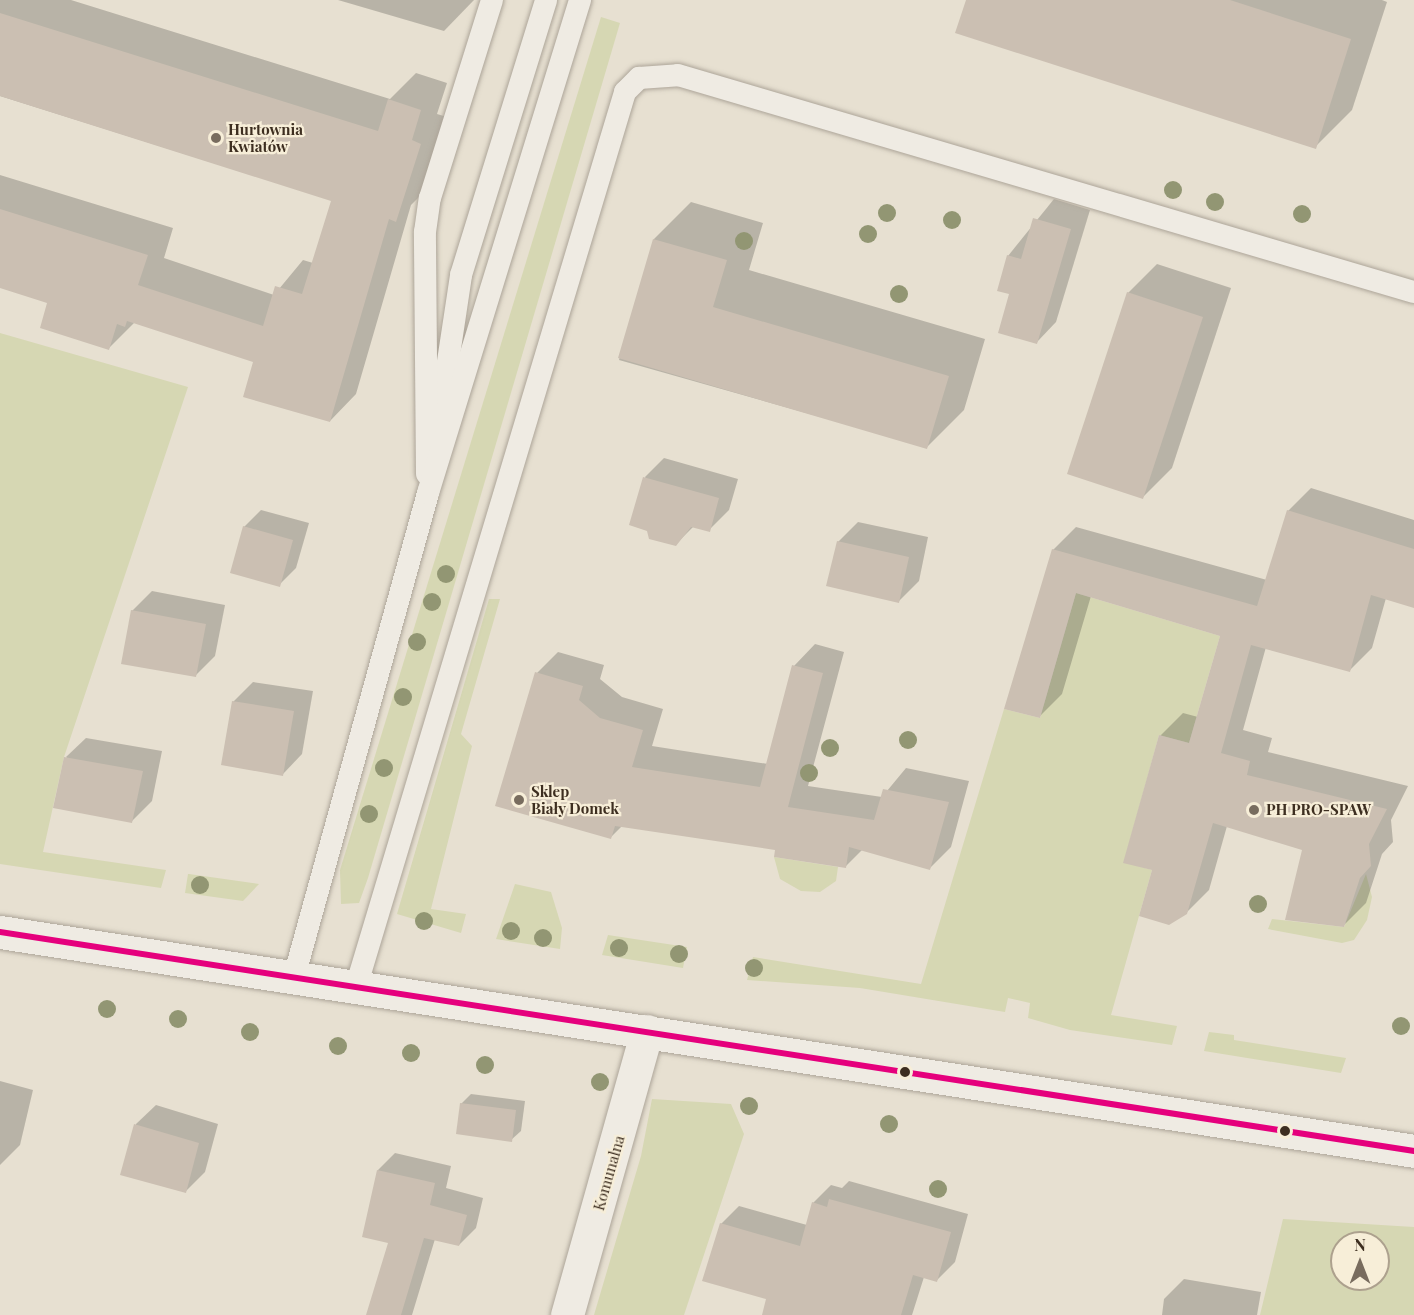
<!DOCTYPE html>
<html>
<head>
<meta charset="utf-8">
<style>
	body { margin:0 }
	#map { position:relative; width:1414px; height:1315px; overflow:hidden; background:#e7e0d1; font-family:"Playfair Display",serif }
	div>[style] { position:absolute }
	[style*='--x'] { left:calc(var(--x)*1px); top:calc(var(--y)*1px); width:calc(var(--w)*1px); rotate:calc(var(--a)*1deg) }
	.green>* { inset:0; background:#d6d7b3 }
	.shadow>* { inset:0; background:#0003 }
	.building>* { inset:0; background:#cbbfb2 }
	.roads { filter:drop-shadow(0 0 2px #ada599) drop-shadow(0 0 2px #ada599) }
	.lane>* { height:22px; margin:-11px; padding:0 11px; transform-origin:11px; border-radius:11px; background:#efebe3 }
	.street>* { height:33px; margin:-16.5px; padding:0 16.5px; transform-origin:16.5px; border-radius:16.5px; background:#efebe3 }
	.secondary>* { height:33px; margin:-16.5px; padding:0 16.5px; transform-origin:16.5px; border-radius:16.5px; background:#efebe3 }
	.bus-1>* { height:6px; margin:-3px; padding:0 3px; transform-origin:3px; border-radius:3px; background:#e5007d }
	.trees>* { width:18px; height:18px; margin:-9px; border-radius:50%; background:#929673 }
	.dots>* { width:16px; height:16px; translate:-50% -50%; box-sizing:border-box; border:3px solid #f7eed8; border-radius:50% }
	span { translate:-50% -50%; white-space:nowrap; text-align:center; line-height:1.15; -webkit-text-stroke:4.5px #f7eed8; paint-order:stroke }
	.poi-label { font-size:15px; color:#3d2e20; font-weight:700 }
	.left { translate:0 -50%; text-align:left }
	.street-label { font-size:15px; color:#3d2e20 }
	.north { position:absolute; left:1330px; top:1231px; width:60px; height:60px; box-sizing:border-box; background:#f7eed8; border:2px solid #ada18e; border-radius:50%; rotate:0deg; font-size:16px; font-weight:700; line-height:24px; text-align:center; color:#3d2e20 }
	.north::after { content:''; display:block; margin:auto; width:21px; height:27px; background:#786c5e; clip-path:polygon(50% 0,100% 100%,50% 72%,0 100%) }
</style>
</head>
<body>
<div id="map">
	<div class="green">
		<i style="clip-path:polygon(601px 17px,620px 23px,368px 878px,359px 903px,341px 904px,340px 870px)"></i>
		<i style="clip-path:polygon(0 333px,188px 387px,64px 757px,43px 852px,166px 870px,161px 888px,0 864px)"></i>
		<i style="clip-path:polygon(1076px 593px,1220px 636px,1189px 743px,1159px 735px,1124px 862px,1152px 870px,1111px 1015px,1177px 1026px,1172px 1045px,1070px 1030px,1028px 1018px,1030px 1003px,1008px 998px,1005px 1012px,860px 988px,747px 980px,753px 957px,921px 984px,1004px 709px,1040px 718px)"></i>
		<i style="clip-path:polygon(489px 599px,500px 599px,461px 734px,472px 746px,431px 909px,466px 914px,461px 933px,397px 914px)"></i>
		<i style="clip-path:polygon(774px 857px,838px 867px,836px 881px,820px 892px,801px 891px,780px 879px)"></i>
		<i style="clip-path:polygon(188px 874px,189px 874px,259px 884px,243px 901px,185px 893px)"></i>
		<i style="clip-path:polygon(1366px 874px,1372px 897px,1367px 920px,1354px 940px,1342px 943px,1268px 929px,1272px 919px,1344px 927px)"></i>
		<i style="clip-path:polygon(515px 884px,551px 892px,562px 928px,560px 949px,496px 939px)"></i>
		<i style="clip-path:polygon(608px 935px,687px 947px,683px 968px,602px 955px)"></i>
		<i style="clip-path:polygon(1209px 1032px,1234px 1035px,1234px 1040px,1346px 1058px,1341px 1073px,1204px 1051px)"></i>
		<i style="clip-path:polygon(652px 1099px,731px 1104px,744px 1134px,684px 1315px,594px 1315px,641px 1156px)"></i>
		<i style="clip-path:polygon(evenodd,1283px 1219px,1414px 1227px,1414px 1315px,1260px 1315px,1283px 1219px,1342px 1243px,1378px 1243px,1378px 1279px,1342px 1279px,1342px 1243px)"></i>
	</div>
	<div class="shadow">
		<i style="clip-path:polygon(0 0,71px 0,390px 99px,416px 73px,447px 83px,437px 114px,447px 117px,423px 193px,411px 205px,356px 394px,330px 421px,255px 361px,135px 322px,109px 348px,49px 302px,0 286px,0 175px,173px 228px,164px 258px,274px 295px,303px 260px,313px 263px,332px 200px,0 96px)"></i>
		<i style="clip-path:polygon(338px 0,474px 0,444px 31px)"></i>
		<i style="clip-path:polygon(967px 0,1382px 0,1387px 2px,1352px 110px,1315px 147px)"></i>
		<i style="clip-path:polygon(1054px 199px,1090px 210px,1056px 322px,1037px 342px,1011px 293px,1008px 256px)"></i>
		<i style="clip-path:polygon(691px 202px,763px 223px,749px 270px,985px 339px,964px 410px,927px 447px,619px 360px,654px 239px)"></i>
		<i style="clip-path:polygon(1157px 264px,1231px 288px,1172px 468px,1143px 497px,1128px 293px)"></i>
		<i style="clip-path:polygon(664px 458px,738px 479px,729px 510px,709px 530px,694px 526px,676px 544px,645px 477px)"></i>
		<i style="clip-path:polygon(1311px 488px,1414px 520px,1414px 606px,1386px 598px,1372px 648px,1349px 671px,1266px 647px,1243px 730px,1272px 738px,1268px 752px,1408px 786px,1391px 820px,1393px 842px,1382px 854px,1366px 903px,1343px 926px,1304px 849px,1227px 826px,1209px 890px,1186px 913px,1154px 868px,1160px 736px,1183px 713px,1198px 717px,1222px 634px,1091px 596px,1062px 694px,1039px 717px,1053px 550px,1076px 527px,1267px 580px,1288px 511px)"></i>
		<i style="clip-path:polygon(261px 510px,309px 523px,296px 568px,279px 585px,244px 527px)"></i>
		<i style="clip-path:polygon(858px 522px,928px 537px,919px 581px,899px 601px,838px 542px)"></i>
		<i style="clip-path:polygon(152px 591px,225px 605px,215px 656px,195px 676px,132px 611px)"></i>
		<i style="clip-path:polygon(815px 644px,844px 652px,808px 786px,882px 797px,906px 768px,969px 781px,951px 847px,930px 868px,863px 849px,846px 866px,777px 849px,622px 826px,611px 837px,537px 673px,558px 652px,604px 665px,600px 679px,622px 697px,663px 709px,652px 746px,768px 764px,794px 666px)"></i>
		<i style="clip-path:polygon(253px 682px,313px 691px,302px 754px,283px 774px,233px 702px)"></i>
		<i style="clip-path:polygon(86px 738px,162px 751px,152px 801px,132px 821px,66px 757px)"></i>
		<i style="clip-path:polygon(0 1081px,33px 1090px,20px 1145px,0 1165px)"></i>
		<i style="clip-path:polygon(471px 1094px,525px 1101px,521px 1131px,511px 1140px,461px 1104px)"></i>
		<i style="clip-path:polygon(156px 1105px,218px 1124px,205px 1172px,185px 1192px,122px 1174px,136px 1124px)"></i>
		<i style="clip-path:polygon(395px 1153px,451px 1166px,446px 1188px,483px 1198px,476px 1228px,459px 1245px,435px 1239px,412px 1315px,368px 1315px,390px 1242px,378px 1170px)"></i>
		<i style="clip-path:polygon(849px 1181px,968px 1214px,955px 1262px,937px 1280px,924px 1277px,912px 1315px,763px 1315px,768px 1298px,721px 1224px,739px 1206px,807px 1225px,813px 1203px,831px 1185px,842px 1188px)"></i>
		<i style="clip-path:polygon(1184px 1279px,1261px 1292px,1257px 1315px,1162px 1315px,1164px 1299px)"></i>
	</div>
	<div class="building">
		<i style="clip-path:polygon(966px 0,1230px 0,1351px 39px,1316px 149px,955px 33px)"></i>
		<i style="clip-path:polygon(0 13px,378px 131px,388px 99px,421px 110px,412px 140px,421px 144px,396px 222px,389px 219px,330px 422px,243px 397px,253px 362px,127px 321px,125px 327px,117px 324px,109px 350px,40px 328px,47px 303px,0 288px,0 209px,148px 255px,138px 285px,263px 326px,275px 286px,302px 294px,331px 201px,0 96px)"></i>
		<i style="clip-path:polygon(1033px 218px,1071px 229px,1037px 344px,998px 333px,1009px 294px,997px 291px,1007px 255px,1021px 259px)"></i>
		<i style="clip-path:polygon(653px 239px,727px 260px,713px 307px,949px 376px,927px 449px,618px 358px)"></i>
		<i style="clip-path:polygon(1127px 292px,1203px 317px,1143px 499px,1067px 474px)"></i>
		<i style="clip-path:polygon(643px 477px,719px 498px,710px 532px,691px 527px,676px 546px,649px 539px,647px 531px,629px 525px)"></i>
		<i style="clip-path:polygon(1287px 510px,1414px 549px,1414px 608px,1371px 595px,1350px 672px,1251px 645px,1221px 753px,1250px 761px,1247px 775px,1387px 809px,1369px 844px,1371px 866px,1360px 878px,1344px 927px,1285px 920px,1302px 850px,1213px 823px,1187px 914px,1169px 925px,1139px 916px,1152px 870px,1123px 863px,1159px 735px,1189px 743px,1220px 636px,1076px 593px,1040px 718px,1004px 709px,1052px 549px,1257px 606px)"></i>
		<i style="clip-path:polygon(243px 526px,293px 540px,280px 587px,230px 573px)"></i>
		<i style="clip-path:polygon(837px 541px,909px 557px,899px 603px,826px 586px)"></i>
		<i style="clip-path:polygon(131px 610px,206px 624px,196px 677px,121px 664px)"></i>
		<i style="clip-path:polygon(792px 665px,823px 673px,788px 807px,874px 820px,883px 789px,949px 802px,930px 870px,849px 847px,846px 868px,774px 857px,775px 850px,615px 826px,611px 839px,495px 806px,535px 672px,583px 686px,579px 700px,600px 718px,643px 730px,632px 767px,760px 787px)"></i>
		<i style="clip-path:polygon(232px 701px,294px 711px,283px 776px,221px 765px)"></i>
		<i style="clip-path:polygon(64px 757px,143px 771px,132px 823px,53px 808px)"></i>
		<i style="clip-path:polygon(460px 1103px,516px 1110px,512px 1142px,456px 1134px)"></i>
		<i style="clip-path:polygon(134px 1124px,199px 1143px,186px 1193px,120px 1175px)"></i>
		<i style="clip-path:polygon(377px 1170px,435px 1183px,430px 1205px,467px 1215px,459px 1246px,424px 1238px,401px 1315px,366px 1315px,388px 1243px,362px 1237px)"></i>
		<i style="clip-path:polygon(829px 1199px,951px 1232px,937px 1282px,913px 1275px,901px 1315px,762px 1315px,766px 1299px,702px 1281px,720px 1223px,800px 1246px,812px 1202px,827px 1207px)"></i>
	</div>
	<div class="roads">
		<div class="lane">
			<i style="--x:439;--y:421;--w:148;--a:-81.4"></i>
			<i style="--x:461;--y:275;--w:288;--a:-72.8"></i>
			<i style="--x:427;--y:474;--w:242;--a:-90.5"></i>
			<i style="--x:425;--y:232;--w:34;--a:-82"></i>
			<i style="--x:430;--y:198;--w:207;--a:-72.6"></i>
			<i style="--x:294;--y:977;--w:502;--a:-74.52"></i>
			<i style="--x:428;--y:493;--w:516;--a:-72.86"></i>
			<i style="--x:356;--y:987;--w:935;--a:-73.27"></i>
			<i style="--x:625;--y:92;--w:20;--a:-45"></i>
			<i style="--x:639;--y:78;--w:39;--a:-4"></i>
			<i style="--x:678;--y:75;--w:767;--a:16.43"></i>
		</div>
		<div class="street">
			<i style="--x:567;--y:1315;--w:295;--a:-74.3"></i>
		</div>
		<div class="secondary">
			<i style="--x:0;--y:932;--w:1431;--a:8.8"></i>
		</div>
	</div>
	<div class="bus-1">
		<i style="--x:0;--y:932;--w:1431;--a:8.8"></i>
	</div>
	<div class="trees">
		<i style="left:1173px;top:190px"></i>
		<i style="left:1215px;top:202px"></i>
		<i style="left:887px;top:213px"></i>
		<i style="left:1302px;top:214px"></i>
		<i style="left:952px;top:220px"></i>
		<i style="left:868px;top:234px"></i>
		<i style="left:744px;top:241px"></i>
		<i style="left:899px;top:294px"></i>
		<i style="left:446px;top:574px"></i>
		<i style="left:432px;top:602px"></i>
		<i style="left:417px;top:642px"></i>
		<i style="left:403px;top:697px"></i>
		<i style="left:908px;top:740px"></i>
		<i style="left:830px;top:748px"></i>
		<i style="left:384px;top:768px"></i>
		<i style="left:809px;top:773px"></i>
		<i style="left:369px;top:814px"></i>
		<i style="left:200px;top:885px"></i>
		<i style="left:1258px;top:904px"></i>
		<i style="left:424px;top:921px"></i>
		<i style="left:511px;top:931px"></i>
		<i style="left:543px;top:938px"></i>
		<i style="left:619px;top:948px"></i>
		<i style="left:679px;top:954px"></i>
		<i style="left:754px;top:968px"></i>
		<i style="left:107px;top:1009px"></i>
		<i style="left:178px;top:1019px"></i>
		<i style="left:1401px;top:1026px"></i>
		<i style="left:250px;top:1032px"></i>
		<i style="left:338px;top:1046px"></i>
		<i style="left:411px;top:1053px"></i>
		<i style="left:485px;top:1065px"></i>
		<i style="left:600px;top:1082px"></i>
		<i style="left:749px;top:1106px"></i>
		<i style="left:889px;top:1124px"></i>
		<i style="left:938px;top:1189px"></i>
	</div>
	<div class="dots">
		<i style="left:216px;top:138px;background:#786c5e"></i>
		<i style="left:519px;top:800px;background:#786c5e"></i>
		<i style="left:1254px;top:810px;background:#786c5e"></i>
		<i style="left:905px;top:1072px;background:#3d2e20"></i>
		<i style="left:1285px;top:1131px;background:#3d2e20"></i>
	</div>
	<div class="poi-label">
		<span class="left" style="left:228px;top:138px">Hurtownia<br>Kwiatów</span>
		<span class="left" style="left:531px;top:800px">Sklep<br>Biały Domek</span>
		<span class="left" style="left:1266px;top:810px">PH PRO-SPAW</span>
	</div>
	<div class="street-label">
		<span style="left:609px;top:1173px;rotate:-74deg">Komunalna</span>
	</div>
	<div class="north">N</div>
</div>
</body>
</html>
